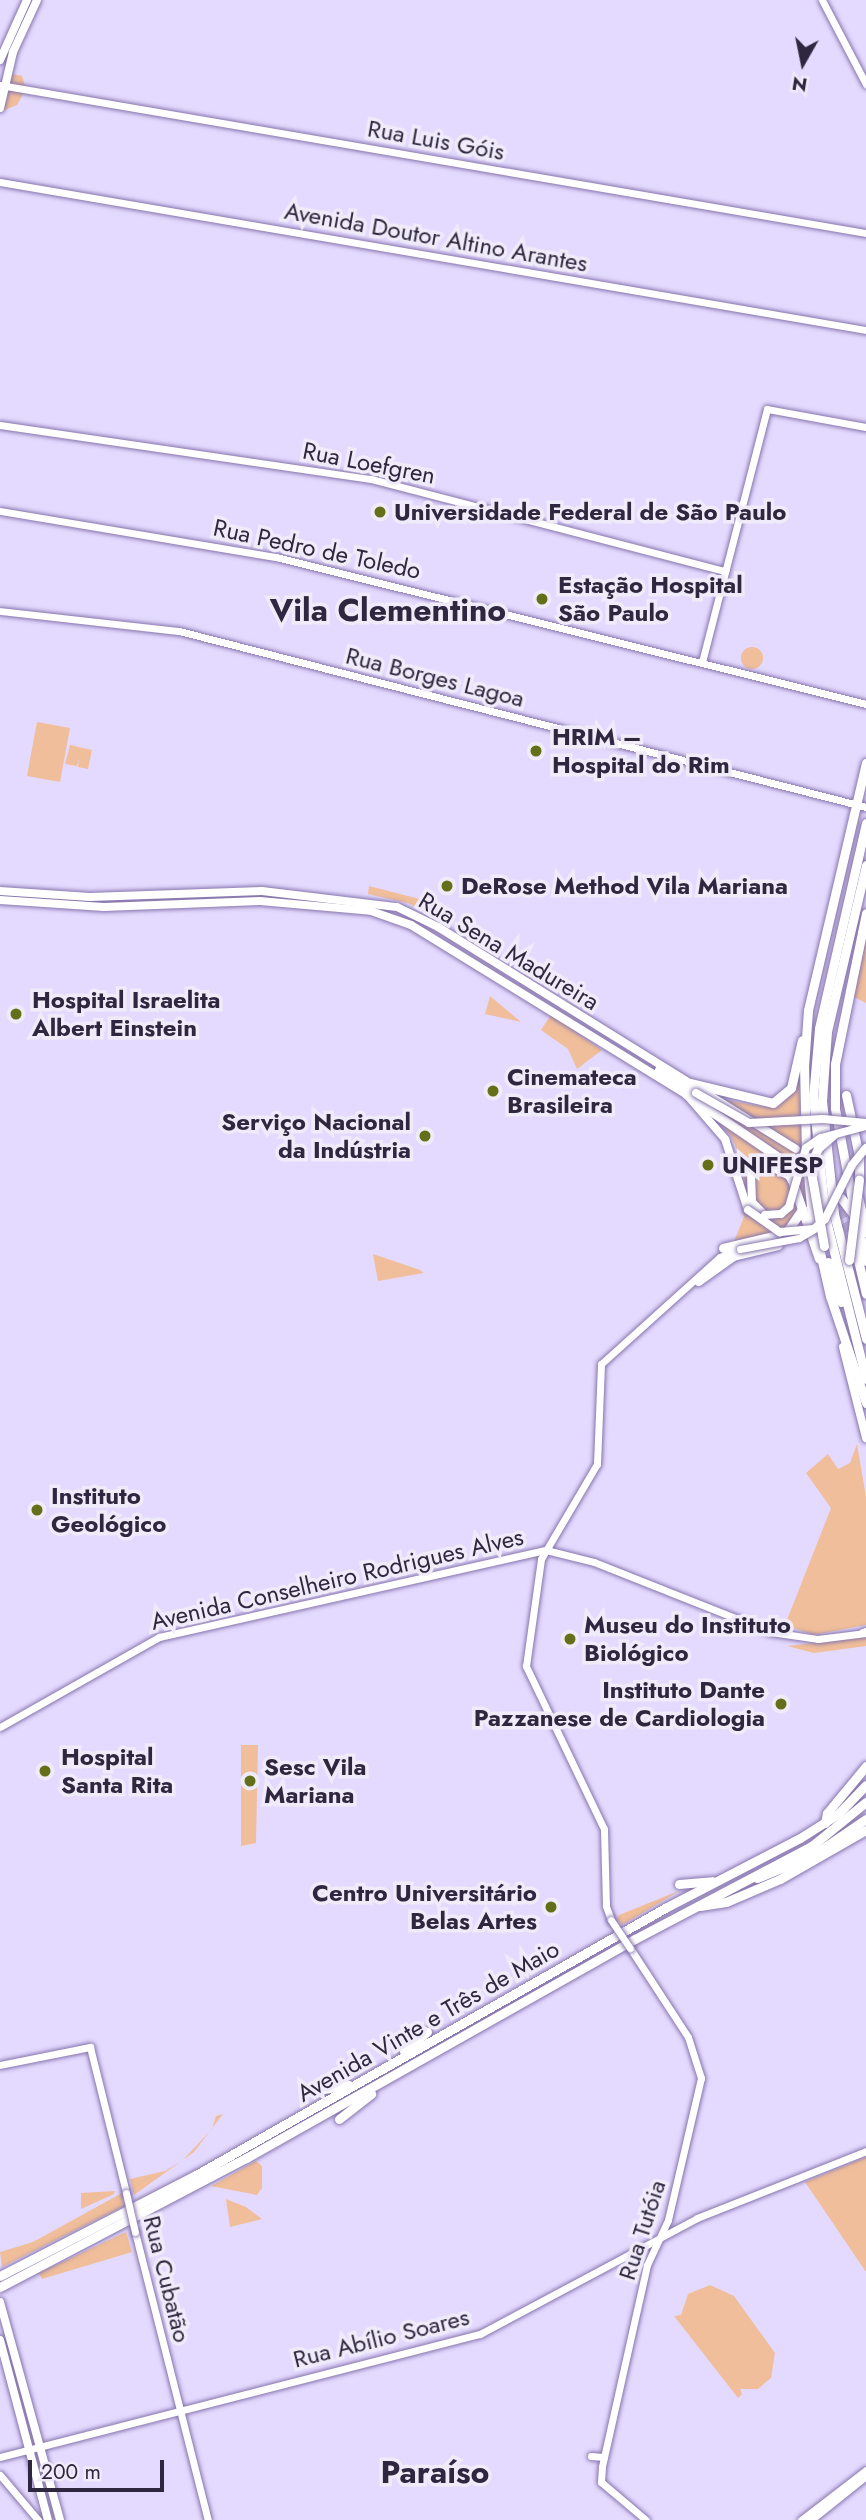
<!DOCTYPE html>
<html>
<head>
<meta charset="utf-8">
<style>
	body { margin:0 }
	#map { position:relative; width:866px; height:2520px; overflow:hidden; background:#e4daff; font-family:Jost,sans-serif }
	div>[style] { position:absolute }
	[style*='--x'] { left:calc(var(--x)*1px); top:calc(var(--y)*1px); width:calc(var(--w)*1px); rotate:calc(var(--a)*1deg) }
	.green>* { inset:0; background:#f0be9a }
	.round { border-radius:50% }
	.highway-tunnel>* { height:9px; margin-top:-4.5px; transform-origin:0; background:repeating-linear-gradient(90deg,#c0b6d9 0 9px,transparent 0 13.5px) }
	.roads { filter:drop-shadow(0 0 2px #8675ad) drop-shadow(0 0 2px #8675ad) }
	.secondary>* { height:7px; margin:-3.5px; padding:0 3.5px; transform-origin:3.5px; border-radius:3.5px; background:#fff }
	.primary>* { height:8px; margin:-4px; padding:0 4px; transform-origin:4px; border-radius:4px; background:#fff }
	.highway>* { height:9px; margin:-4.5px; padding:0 4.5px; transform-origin:4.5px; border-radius:4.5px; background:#fff }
	.bridges { filter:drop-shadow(0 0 2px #8675ad) drop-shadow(0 0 2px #8675ad) }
	.secondary-bridge>* { height:7px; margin:-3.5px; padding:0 3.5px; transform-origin:3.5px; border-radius:3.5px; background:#fff }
	.primary-bridge>* { height:8px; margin:-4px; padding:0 4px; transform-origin:4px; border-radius:4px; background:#fff }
	.highway-bridge>* { height:9px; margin:-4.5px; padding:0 4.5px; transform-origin:4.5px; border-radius:4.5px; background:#fff }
	.dots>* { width:19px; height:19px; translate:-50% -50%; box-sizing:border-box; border:4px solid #efebf8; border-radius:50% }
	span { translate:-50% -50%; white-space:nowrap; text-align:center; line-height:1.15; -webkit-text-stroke:7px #efebf8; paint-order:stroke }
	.street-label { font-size:24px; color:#2e273f }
	.poi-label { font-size:24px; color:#2e273f; font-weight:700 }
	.left { translate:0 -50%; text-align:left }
	.right { translate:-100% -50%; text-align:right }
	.district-label { font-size:32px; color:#2e273f; font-weight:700 }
	.north { position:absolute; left:768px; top:28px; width:70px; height:70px; -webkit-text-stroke:5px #efebf8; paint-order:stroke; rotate:189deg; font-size:19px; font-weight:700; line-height:28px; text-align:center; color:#2e273f }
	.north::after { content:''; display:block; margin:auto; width:24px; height:32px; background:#2e273f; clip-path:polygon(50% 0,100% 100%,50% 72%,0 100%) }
	.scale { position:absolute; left:28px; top:2460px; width:136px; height:32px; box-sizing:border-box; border:4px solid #2e273f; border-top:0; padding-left:9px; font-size:21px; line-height:24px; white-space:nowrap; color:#2e273f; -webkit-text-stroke:5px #efebf8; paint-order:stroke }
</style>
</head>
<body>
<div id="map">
	<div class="green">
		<i style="clip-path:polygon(8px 73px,22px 76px,26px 89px,17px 105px,2px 111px)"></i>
		<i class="round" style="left:741px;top:647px;width:22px;height:22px"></i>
		<i style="clip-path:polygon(37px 722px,70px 728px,60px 782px,27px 776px)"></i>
		<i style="clip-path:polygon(70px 745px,92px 750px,88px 769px,78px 767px,79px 759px,77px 766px,65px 764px)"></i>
		<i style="clip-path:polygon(369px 886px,443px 905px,440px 919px,408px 903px,368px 894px)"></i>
		<i style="clip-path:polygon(866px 935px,866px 1003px,852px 996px)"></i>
		<i style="clip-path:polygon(490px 996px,521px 1022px,485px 1014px)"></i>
		<i style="clip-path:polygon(551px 1015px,602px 1050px,577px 1069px,568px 1049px,541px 1030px)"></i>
		<i style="clip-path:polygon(798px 1069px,807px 1240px,735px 1257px,732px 1246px,744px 1217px,744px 1165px,731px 1136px,716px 1119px,720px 1105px,725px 1100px,766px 1107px,780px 1103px,794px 1090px)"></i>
		<i style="clip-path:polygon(373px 1254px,420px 1270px,424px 1273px,378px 1281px)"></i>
		<i style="clip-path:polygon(857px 1444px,866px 1497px,866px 1625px,814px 1635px,785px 1625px,831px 1508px,806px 1473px,828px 1454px,838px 1469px,850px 1463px)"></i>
		<i style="clip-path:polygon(866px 1637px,866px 1646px,814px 1653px,787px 1646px)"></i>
		<i style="clip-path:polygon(241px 1745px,258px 1745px,256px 1843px,241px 1846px)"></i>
		<i style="clip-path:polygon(681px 1890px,622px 1925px,617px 1919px,619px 1915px)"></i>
		<i style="clip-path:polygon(223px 2114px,194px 2152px,134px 2195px,130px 2179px,165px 2171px,183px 2160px,212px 2129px,216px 2116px)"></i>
		<i style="clip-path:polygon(866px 2157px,866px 2272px,805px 2182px)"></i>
		<i style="clip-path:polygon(256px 2161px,262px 2166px,262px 2188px,257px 2195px,211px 2186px)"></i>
		<i style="clip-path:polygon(115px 2191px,114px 2194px,81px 2209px,81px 2193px)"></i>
		<i style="clip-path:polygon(122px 2193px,124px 2206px,2px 2267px,0 2252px,33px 2242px)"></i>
		<i style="clip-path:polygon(226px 2199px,246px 2207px,262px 2219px,230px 2227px)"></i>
		<i style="clip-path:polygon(126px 2232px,132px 2252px,42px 2279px,39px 2273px)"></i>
		<i style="clip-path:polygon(710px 2285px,734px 2296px,775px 2353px,771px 2378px,758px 2389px,740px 2389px,742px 2394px,738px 2398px,674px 2316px,681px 2315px,688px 2294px)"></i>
	</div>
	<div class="highway-tunnel">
		<i style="--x:833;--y:1198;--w:45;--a:63.4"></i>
	</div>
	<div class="roads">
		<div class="secondary">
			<i style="--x:822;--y:0;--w:95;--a:62.4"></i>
			<i style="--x:0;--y:85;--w:879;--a:9.7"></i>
			<i style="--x:0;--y:182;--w:879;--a:9.7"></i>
			<i style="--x:0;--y:425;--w:375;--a:8.3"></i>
			<i style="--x:371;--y:479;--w:366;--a:14.6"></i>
			<i style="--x:0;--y:511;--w:280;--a:9.5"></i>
			<i style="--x:276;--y:557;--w:608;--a:13.99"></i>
			<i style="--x:0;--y:611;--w:180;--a:6.4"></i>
			<i style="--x:179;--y:631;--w:709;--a:14.37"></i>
			<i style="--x:702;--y:662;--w:261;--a:-75.6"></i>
			<i style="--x:767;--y:409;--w:101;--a:10.3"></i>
			<i style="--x:0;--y:1727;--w:183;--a:-29.5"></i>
			<i style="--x:159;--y:1637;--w:397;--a:-12.7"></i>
			<i style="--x:546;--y:1550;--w:49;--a:14"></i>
			<i style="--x:594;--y:1562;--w:190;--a:21.6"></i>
			<i style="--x:771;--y:1632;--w:48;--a:8.5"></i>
			<i style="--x:818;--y:1639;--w:48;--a:-7.1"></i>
			<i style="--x:611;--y:1920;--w:15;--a:-110"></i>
			<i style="--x:606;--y:1906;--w:77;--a:-91.5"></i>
			<i style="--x:604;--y:1829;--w:181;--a:-115.6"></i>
			<i style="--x:526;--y:1666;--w:108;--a:-82"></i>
			<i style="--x:541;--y:1559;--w:110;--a:-59.5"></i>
			<i style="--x:597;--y:1464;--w:100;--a:-87.7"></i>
			<i style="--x:601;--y:1364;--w:160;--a:-42"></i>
			<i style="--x:720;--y:1257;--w:22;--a:-22"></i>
			<i style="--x:630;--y:1948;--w:106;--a:56.9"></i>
			<i style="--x:688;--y:2037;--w:43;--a:72.4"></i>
			<i style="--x:701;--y:2078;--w:146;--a:103.1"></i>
			<i style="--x:668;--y:2220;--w:50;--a:115"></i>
			<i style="--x:647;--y:2265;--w:207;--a:102.6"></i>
			<i style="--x:602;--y:2467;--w:15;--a:94"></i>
			<i style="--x:601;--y:2482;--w:59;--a:40.2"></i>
			<i style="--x:0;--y:2065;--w:92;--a:-11.3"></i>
			<i style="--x:90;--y:2047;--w:150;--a:76.1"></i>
			<i style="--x:135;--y:2232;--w:297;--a:75.8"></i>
			<i style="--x:591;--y:2456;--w:13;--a:4"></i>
			<i style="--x:0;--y:2457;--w:496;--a:-14.4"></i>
			<i style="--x:480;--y:2334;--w:246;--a:-28.1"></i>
			<i style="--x:697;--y:2218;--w:182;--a:-21.6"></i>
			<i style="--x:0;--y:2475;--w:59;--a:49.8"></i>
			<i style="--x:801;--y:2520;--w:82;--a:-37.6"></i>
			<i style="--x:811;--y:2520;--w:70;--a:-38.7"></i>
		</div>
		<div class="primary">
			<i style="--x:0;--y:60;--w:66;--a:-65.8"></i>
			<i style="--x:0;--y:108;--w:57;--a:-76.9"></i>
			<i style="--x:13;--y:52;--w:57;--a:-65.2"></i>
			<i style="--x:0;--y:891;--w:90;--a:3.8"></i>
			<i style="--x:90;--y:897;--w:172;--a:-2"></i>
			<i style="--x:262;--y:891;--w:136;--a:6.8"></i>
			<i style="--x:397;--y:907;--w:46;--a:26"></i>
			<i style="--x:438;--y:927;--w:421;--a:31.8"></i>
			<i style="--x:0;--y:900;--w:104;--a:3.9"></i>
			<i style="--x:104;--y:907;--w:156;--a:-2.2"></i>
			<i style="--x:260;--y:901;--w:111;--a:5.1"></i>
			<i style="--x:371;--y:911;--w:42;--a:19.3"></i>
			<i style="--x:411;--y:925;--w:323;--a:31.6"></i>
			<i style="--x:686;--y:1094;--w:60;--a:49.1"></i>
			<i style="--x:725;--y:1139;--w:75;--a:72.1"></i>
			<i style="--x:659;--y:1070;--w:44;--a:31.9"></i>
			<i style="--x:765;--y:1215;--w:18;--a:-135"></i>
			<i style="--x:752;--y:1202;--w:30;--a:-92"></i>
			<i style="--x:751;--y:1172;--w:16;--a:-35"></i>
			<i style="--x:764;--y:1163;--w:25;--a:27"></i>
			<i style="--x:843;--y:1347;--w:94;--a:75.8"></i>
			<i style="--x:863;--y:1633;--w:3;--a:-18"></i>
			<i style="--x:0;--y:2302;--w:226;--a:74.6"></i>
			<i style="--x:0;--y:2340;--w:186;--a:75.1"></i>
		</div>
		<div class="highway">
			<i style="--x:866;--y:823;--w:211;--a:102.9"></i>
			<i style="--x:819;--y:1029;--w:68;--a:95"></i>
			<i style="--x:813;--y:1097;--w:120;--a:84.2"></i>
			<i style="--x:825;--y:1216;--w:168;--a:75.9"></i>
			<i style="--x:866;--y:865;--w:171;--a:103.2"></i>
			<i style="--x:827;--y:1031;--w:70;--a:94.1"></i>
			<i style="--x:822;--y:1101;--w:114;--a:83.9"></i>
			<i style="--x:834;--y:1214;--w:129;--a:75.6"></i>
			<i style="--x:690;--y:1083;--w:85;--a:13.5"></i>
			<i style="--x:773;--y:1103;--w:23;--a:-40"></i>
			<i style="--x:791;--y:1088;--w:49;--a:-77.1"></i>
			<i style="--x:686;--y:1094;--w:112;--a:34.4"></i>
			<i style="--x:778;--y:1157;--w:27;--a:59"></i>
			<i style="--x:792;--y:1180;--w:83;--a:71.1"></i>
			<i style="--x:846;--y:1095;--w:62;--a:78"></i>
			<i style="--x:859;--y:1156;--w:24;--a:90"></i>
			<i style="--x:806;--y:1153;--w:86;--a:-91.3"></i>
			<i style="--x:804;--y:1067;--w:57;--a:-86"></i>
			<i style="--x:808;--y:1010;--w:254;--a:-76.8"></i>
			<i style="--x:807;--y:1164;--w:53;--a:84.6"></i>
			<i style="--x:812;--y:1217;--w:81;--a:77.2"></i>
			<i style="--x:830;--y:1296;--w:113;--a:71.4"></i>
			<i style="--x:858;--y:1197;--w:36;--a:77"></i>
			<i style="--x:841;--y:1198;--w:25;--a:53"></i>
			<i style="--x:856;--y:1218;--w:44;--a:76.9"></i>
			<i style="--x:854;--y:1210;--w:104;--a:-100.6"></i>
			<i style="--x:835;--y:1108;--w:44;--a:-90"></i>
			<i style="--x:835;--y:1064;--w:154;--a:-78.4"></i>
			<i style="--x:854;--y:1243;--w:52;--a:76.8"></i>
			<i style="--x:723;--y:1248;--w:65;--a:-13.4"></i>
			<i style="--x:786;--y:1233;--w:29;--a:-56"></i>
			<i style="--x:828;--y:1262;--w:42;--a:72"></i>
			<i style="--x:698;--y:1281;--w:43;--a:-35.5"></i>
			<i style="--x:733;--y:1256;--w:46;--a:-13.7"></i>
			<i style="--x:825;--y:1823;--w:10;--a:-79"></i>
			<i style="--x:827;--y:1813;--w:61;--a:-50.3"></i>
			<i style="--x:757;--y:1878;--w:61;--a:-22.3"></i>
			<i style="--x:813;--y:1855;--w:64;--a:-34.2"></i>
			<i style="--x:679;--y:1884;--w:33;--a:-5"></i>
			<i style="--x:700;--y:1906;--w:26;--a:-9"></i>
			<i style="--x:726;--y:1902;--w:59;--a:-23.1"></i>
			<i style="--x:780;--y:1879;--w:99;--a:-29.7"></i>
			<i style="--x:404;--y:2051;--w:30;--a:-40"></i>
			<i style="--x:317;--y:2090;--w:32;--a:-9"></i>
			<i style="--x:339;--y:2119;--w:41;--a:-38"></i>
			<i style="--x:0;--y:2276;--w:220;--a:-27.3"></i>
			<i style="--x:196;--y:2175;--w:540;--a:-29.65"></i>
			<i style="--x:665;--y:1908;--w:152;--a:-27.4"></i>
			<i style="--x:800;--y:1838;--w:45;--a:-32.3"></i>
			<i style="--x:838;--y:1814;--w:40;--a:-46"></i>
			<i style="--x:0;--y:2287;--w:278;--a:-27.7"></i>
			<i style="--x:246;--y:2158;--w:446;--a:-29.4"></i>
			<i style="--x:635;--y:1939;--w:201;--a:-27.8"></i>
			<i style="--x:813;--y:1845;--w:68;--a:-39.1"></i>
		</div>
	</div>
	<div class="bridges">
		<div class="secondary-bridge">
			<i style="--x:740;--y:1249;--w:60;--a:-10.6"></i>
			<i style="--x:799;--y:1238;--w:16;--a:-30"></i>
			<i style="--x:611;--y:1920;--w:34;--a:56"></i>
			<i style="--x:126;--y:2193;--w:40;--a:77"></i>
		</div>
		<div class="primary-bridge">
			<i style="--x:696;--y:1093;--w:61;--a:29.5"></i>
			<i style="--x:749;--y:1123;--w:74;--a:-3.1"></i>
			<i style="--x:823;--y:1119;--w:43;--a:5.3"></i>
			<i style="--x:748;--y:1210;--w:39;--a:35"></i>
			<i style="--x:780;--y:1232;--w:34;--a:-5"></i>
			<i style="--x:814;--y:1229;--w:15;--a:-42"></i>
			<i style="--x:825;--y:1219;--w:60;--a:-63.4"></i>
			<i style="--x:852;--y:1165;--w:22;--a:-51"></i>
			<i style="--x:765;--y:1215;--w:16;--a:-4"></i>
			<i style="--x:781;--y:1214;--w:11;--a:-41"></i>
			<i style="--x:789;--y:1207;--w:61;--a:-73.9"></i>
			<i style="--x:806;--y:1148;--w:18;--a:-34"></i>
			<i style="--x:821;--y:1138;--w:47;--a:-14.9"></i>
		</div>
		<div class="highway-bridge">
			<i style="--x:824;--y:1246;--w:81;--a:-99.9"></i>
			<i style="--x:810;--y:1166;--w:20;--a:-66"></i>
			<i style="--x:818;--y:1148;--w:20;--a:-41"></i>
			<i style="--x:849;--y:1260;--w:81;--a:-82.9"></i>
		</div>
	</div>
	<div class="dots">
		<i style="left:380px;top:512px;background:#636f19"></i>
		<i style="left:542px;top:599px;background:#636f19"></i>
		<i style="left:536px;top:751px;background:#636f19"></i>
		<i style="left:447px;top:886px;background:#636f19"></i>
		<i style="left:16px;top:1014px;background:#636f19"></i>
		<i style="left:493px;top:1091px;background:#636f19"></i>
		<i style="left:425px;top:1136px;background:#636f19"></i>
		<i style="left:708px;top:1165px;background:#636f19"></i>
		<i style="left:37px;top:1510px;background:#636f19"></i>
		<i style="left:570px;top:1639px;background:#636f19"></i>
		<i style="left:781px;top:1704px;background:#636f19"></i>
		<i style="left:45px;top:1771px;background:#636f19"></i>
		<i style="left:250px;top:1781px;background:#636f19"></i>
		<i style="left:551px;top:1907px;background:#636f19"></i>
	</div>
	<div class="street-label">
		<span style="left:436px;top:140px;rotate:10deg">Rua Luis Góis</span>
		<span style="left:436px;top:237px;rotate:10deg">Avenida Doutor Altino Arantes</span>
		<span style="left:369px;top:463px;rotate:11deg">Rua Loefgren</span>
		<span style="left:317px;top:549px;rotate:12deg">Rua Pedro de Toledo</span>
		<span style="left:435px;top:677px;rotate:14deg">Rua Borges Lagoa</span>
		<span style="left:509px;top:951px;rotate:31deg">Rua Sena Madureira</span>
		<span style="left:337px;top:1579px;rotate:-13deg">Avenida Conselheiro Rodrigues Alves</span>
		<span style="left:428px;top:2021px;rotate:-30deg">Avenida Vinte e Três de Maio</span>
		<span style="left:642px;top:2230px;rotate:-72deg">Rua Tutóia</span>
		<span style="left:167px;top:2279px;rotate:76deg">Rua Cubatão</span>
		<span style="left:381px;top:2338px;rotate:-14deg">Rua Abílio Soares</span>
	</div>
	<div class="poi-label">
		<span class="left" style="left:394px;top:512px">Universidade Federal de São Paulo</span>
		<span class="left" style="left:558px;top:599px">Estação Hospital<br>São Paulo</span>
		<span class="left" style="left:552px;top:751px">HRIM –<br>Hospital do Rim</span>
		<span class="left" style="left:461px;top:886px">DeRose Method Vila Mariana</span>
		<span class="left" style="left:32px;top:1014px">Hospital Israelita<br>Albert Einstein</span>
		<span class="left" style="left:507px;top:1091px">Cinemateca<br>Brasileira</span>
		<span class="right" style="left:411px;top:1136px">Serviço Nacional<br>da Indústria</span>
		<span class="left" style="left:722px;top:1165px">UNIFESP</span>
		<span class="left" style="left:51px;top:1510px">Instituto<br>Geológico</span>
		<span class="left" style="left:584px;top:1639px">Museu do Instituto<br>Biológico</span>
		<span class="right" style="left:765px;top:1704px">Instituto Dante<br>Pazzanese de Cardiologia</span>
		<span class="left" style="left:61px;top:1771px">Hospital<br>Santa Rita</span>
		<span class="left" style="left:264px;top:1781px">Sesc Vila<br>Mariana</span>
		<span class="right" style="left:537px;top:1907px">Centro Universitário<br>Belas Artes</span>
	</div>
	<div class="district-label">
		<span style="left:388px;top:610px">Vila Clementino</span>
		<span style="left:435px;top:2472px">Paraíso</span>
	</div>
	<div class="north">N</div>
	<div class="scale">200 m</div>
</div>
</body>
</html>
